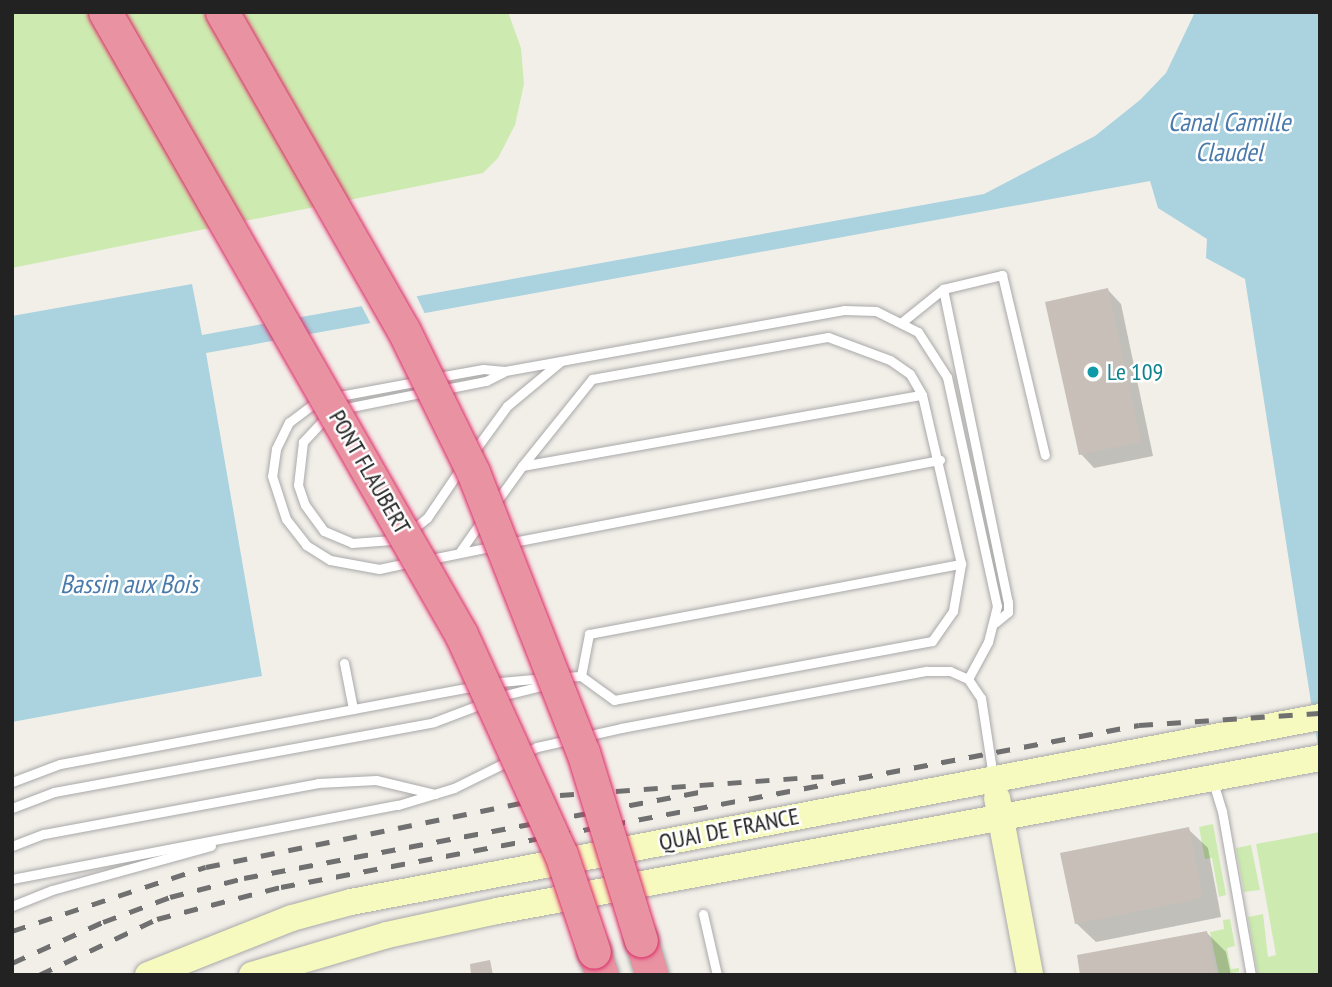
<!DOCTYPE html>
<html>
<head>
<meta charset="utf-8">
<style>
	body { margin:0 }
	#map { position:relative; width:1332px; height:987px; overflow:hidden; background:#f2efe9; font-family:"PT Sans Narrow",sans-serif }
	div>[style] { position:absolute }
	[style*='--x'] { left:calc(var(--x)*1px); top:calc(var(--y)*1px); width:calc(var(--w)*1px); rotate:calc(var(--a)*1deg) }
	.grass>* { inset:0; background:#cdebb0 }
	.water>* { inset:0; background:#aad3df }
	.pier>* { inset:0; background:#f2efe9 }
	.shadow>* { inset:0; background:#0003 }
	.building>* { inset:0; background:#c7bfb8 }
	.roads { filter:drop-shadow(0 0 2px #a9a9a9) drop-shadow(0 0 2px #a9a9a9) }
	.lane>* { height:9px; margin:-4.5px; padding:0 4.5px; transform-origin:4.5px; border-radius:4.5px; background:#fff }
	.secondary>* { height:26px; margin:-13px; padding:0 13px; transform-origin:13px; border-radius:13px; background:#f7fabf }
	.highway>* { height:33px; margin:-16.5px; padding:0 16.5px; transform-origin:16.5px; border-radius:16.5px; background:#e892a2 }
	.rail>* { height:5px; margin-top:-2.5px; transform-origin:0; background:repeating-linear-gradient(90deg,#707070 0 14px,transparent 0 28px) }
	.bridges { filter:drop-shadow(0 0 2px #dc2a67) drop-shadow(0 0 2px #dc2a67) }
	.highway-bridge>* { height:33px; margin:-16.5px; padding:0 16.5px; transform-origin:16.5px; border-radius:16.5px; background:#e892a2 }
	.dots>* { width:19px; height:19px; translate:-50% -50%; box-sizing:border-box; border:4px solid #fff; border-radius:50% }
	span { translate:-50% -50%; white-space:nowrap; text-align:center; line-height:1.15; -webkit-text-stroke:5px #fff; paint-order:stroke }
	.culture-label { font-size:24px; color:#0d838f }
	.left { translate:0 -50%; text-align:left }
	.street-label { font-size:24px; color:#222 }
	.water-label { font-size:26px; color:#4a7aab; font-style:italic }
	.frame { position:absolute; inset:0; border:14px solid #222; pointer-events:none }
</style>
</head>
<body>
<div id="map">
	<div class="grass">
		<i style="clip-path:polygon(12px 12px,508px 12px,521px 48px,524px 84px,515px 125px,498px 158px,483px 173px,12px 268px)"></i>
		<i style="clip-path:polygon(1213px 824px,1226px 895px,1219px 897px,1212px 858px,1205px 859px,1199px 827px)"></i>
		<i style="clip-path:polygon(1320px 832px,1320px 975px,1258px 975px,1248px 917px,1263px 914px,1268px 957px,1276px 955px,1256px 844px)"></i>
		<i style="clip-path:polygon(1251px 845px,1260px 890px,1244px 892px,1236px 848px)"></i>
		<i style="clip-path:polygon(1230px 919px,1235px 946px,1227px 948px,1231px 969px,1239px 968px,1239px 972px,1219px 975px,1210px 932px,1224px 929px,1223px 920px)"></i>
	</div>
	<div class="water">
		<i style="clip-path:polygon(1195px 12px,1320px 12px,1320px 760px,1245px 279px,1206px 258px,1207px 239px,1158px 208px,1150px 181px,206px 353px,262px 676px,12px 722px,12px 316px,192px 284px,202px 335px,984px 194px,1095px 136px,1140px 100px,1166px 73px)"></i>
	</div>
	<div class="pier">
		<i style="clip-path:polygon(415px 293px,426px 316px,372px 326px,360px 303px)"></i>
	</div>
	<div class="shadow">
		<i style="clip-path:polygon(1108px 290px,1121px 304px,1153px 456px,1094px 468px,1081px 454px)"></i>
		<i style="clip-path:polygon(1188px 829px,1208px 848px,1221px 917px,1096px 942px,1076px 923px)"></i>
		<i style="clip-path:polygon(1207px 933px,1226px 952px,1231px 975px,1082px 975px)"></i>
	</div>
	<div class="building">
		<i style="clip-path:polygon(1108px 288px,1141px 442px,1079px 455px,1045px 302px)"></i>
		<i style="clip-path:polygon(1189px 827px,1203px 898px,1075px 924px,1060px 853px)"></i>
		<i style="clip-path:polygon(1207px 931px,1216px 975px,1080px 975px,1077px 955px)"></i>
		<i style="clip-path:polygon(490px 960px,493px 975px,471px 975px,470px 964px)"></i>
	</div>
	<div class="roads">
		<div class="lane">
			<i style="--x:943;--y:289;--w:61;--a:-13.3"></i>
			<i style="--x:1002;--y:275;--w:185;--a:76.6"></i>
			<i style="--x:902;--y:322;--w:53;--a:-38.8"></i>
			<i style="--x:943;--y:289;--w:320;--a:78.3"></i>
			<i style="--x:1008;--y:602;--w:10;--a:90"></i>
			<i style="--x:1008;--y:612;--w:17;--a:140"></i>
			<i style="--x:433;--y:378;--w:51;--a:-10.2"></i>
			<i style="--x:483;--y:369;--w:22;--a:5"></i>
			<i style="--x:505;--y:371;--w:344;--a:-10.2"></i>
			<i style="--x:844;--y:310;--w:32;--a:2"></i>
			<i style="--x:876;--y:311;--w:47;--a:26.6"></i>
			<i style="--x:918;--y:332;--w:54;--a:57.2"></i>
			<i style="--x:947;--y:377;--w:234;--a:77.7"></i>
			<i style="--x:997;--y:606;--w:37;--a:104"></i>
			<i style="--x:988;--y:642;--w:42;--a:118.4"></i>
			<i style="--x:968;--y:679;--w:23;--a:56"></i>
			<i style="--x:981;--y:698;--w:79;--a:81.3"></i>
			<i style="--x:440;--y:390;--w:47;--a:-11.1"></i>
			<i style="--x:486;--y:381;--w:20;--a:-27"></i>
			<i style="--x:334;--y:397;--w:87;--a:-10.5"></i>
			<i style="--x:320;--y:399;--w:39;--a:143"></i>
			<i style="--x:289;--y:422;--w:30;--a:116"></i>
			<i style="--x:276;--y:449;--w:27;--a:98"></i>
			<i style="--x:272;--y:476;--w:45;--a:72"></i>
			<i style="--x:286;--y:519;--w:33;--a:52"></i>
			<i style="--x:306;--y:545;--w:28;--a:32"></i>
			<i style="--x:330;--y:560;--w:50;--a:10.4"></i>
			<i style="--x:379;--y:569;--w:34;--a:-12"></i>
			<i style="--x:341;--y:409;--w:87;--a:-11.3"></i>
			<i style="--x:328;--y:415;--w:37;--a:133"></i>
			<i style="--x:303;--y:442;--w:43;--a:96.6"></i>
			<i style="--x:298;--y:485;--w:21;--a:71"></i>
			<i style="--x:305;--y:505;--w:32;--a:54"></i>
			<i style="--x:324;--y:531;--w:30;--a:23"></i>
			<i style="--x:352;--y:543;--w:40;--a:-4.3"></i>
			<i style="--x:392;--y:540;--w:22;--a:-27"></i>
			<i style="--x:412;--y:530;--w:19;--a:-39"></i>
			<i style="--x:427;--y:518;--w:60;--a:-55.8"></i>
			<i style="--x:472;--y:454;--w:59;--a:-53.9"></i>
			<i style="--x:507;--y:406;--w:70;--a:-39.8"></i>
			<i style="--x:522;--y:466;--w:112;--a:-51.2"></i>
			<i style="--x:592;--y:379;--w:240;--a:-10.1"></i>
			<i style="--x:828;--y:337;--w:66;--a:20.4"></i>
			<i style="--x:890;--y:360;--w:24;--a:35"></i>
			<i style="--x:910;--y:374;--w:24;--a:60"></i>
			<i style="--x:494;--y:505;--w:48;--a:-54.3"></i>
			<i style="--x:522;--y:466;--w:406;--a:-10.1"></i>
			<i style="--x:922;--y:395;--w:173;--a:77"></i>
			<i style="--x:961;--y:564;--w:48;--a:99.7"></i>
			<i style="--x:953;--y:611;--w:37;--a:125"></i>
			<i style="--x:932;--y:641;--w:323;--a:169.5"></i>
			<i style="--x:614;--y:700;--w:41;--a:-144"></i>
			<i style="--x:581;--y:676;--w:22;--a:177"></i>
			<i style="--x:508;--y:543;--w:440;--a:-10.9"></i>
			<i style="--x:459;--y:553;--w:42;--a:-54.8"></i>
			<i style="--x:426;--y:560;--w:70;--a:-11.5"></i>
			<i style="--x:344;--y:663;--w:47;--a:78.9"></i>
			<i style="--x:581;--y:676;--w:43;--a:-79.2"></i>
			<i style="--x:589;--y:634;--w:379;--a:-10.7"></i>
			<i style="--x:489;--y:683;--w:56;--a:-5.1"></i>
			<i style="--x:12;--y:782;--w:51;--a:-20.6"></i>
			<i style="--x:60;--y:764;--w:423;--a:-10.6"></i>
			<i style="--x:1213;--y:782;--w:30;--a:73"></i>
			<i style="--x:1222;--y:811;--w:167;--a:80"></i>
			<i style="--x:12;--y:808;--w:45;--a:-20.9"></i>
			<i style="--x:54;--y:792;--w:386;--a:-10.4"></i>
			<i style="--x:434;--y:722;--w:76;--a:-20.8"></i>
			<i style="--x:505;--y:695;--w:45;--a:-14"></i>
			<i style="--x:12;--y:846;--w:34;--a:-21"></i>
			<i style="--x:44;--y:834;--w:279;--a:-10.5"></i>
			<i style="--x:318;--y:783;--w:58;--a:-3"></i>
			<i style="--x:376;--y:780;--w:61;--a:13.3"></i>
			<i style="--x:12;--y:879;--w:393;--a:-10.9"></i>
			<i style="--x:398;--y:805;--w:59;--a:-16.9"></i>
			<i style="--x:454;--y:788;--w:93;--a:-26.3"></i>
			<i style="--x:537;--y:747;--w:86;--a:-12.7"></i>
			<i style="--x:621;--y:728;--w:311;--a:-10.6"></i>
			<i style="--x:927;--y:671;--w:23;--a:0"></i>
			<i style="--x:950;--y:671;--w:20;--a:24"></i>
			<i style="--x:12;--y:906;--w:43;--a:-21.8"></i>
			<i style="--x:52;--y:890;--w:165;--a:-15.5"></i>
			<i style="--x:703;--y:914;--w:63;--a:77.1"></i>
		</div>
		<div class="secondary">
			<i style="--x:997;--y:798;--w:180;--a:79.4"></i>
			<i style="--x:148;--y:975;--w:155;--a:-21.6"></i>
			<i style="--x:292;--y:918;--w:61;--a:-15.2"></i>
			<i style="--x:351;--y:902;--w:987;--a:-10.81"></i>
			<i style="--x:252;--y:975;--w:141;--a:-16.5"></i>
			<i style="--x:387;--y:935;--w:113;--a:-12.3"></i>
			<i style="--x:497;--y:911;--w:837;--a:-10.53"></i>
		</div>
		<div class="highway">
			<i style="--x:641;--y:940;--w:37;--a:73"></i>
			<i style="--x:594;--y:952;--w:24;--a:71"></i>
		</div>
	</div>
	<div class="rail">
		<i style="--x:12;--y:931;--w:204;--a:-18.3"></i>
		<i style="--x:206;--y:867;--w:361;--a:-11.5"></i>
		<i style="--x:560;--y:795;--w:264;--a:-4.1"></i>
		<i style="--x:12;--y:963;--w:100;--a:-24.3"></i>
		<i style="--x:103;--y:922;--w:72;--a:-20.5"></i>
		<i style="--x:170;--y:897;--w:76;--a:-14.4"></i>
		<i style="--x:244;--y:878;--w:470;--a:-10.7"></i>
		<i style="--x:39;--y:975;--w:131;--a:-25.4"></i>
		<i style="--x:157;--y:919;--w:128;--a:-14.5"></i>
		<i style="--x:281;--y:887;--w:873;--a:-10.69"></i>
		<i style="--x:1139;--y:725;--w:181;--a:-3.8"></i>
	</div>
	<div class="bridges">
		<div class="highway-bridge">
			<i style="--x:105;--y:12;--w:717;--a:60.22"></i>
			<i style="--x:461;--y:634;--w:242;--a:65.6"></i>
			<i style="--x:561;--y:854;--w:103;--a:71.4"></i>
			<i style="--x:222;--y:12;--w:365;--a:60.3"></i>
			<i style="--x:403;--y:329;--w:159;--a:63.9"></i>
			<i style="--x:473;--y:472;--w:301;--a:68.6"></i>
			<i style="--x:583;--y:752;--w:197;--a:72.9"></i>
		</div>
	</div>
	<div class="dots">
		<i style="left:1093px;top:372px;background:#0f9aa8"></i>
	</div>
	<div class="culture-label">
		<span class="left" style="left:1107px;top:372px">Le 109</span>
	</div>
	<div class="street-label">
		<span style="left:370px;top:472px;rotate:60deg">PONT FLAUBERT</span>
		<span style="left:729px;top:829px;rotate:-11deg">QUAI DE FRANCE</span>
	</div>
	<div class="water-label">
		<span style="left:1229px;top:137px">Canal Camille<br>Claudel</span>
		<span style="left:129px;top:584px">Bassin aux Bois</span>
	</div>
	<div class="frame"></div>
</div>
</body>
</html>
